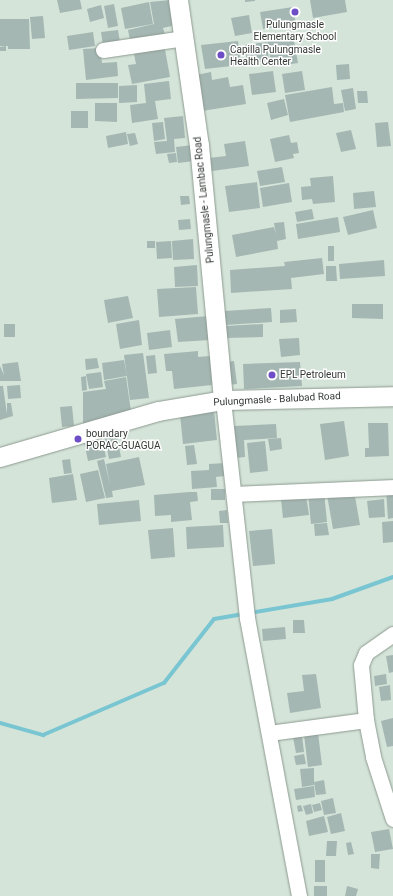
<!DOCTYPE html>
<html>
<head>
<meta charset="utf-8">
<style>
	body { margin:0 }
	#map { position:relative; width:393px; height:896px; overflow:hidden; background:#d5e4d9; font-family:Roboto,sans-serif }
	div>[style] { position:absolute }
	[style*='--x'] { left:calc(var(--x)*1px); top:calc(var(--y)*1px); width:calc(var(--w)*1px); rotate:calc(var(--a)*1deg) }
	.stream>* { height:4px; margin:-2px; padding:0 2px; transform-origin:2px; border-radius:2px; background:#79c6d2 }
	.building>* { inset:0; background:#a5b7b3 }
	.roads { filter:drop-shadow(0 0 1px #8c9a90) drop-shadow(0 0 1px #8c9a90) }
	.minor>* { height:15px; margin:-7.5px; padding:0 7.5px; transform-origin:7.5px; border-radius:7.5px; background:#fff }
	.tertiary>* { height:19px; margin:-9.5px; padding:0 9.5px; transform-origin:9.5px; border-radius:9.5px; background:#fff }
	.dots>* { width:11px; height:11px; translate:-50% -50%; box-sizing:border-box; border:2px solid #fff; border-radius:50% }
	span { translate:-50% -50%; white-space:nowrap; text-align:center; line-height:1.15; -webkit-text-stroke:3px #fff; paint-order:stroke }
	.poi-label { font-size:10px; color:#333834 }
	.left { translate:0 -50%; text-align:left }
	.street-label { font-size:10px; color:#333834 }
</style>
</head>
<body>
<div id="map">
	<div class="stream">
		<i style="--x:0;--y:723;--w:45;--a:15.6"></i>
		<i style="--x:43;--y:735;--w:132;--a:-23.3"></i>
		<i style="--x:164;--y:683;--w:81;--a:-52"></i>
		<i style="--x:214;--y:619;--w:120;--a:-9.6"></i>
		<i style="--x:332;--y:599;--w:65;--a:-19.8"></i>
	</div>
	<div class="building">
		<i style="clip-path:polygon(57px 0,80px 0,82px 9px,60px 13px)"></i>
		<i style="clip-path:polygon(170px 0,176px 25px,163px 28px,166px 38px,131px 45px,128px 30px,154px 24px,150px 2px)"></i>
		<i style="clip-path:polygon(245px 0,255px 0,255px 1px,245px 2px)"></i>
		<i style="clip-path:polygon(310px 0,345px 0,347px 12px,313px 18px)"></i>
		<i style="clip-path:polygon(149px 2px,153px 24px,125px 29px,121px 8px)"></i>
		<i style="clip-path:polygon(114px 4px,118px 26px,108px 28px,104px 6px)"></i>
		<i style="clip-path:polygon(101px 5px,104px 18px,90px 22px,87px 9px)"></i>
		<i style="clip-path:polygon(293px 7px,296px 24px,263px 29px,260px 12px)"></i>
		<i style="clip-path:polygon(249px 15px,252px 33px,235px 36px,231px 18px)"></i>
		<i style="clip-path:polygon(43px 16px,45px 38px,32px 39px,30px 17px)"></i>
		<i style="clip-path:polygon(0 19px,29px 19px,30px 49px,8px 49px,8px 46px,0 46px)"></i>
		<i style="clip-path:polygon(118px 30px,120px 42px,103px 45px,101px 32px)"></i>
		<i style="clip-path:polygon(93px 32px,95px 46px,69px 50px,67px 36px)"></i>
		<i style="clip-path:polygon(293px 35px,298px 63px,272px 67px,267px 40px)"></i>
		<i style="clip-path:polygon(238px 41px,241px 65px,205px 69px,201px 45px)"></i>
		<i style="clip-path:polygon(267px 42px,269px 61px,247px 63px,245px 45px)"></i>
		<i style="clip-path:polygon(164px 44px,170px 77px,132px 84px,128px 65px,136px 64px,133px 49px)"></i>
		<i style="clip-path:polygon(6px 46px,6px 51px,0 51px,0 47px)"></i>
		<i style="clip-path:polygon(100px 48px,102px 63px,117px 62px,118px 76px,86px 80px,83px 49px)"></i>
		<i style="clip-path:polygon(349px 64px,350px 79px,337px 80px,336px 65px)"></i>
		<i style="clip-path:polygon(273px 71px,276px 92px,252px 95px,249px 74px)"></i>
		<i style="clip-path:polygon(302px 71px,305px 90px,285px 93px,282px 74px)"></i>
		<i style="clip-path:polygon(211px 72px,212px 80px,228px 77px,230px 87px,243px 85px,246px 104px,202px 111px,196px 75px)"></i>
		<i style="clip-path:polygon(169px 81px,171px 99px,155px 101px,158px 119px,132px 123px,130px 105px,146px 103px,144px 84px)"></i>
		<i style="clip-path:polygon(76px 83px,118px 83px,118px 98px,76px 99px)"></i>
		<i style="clip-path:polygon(137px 85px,137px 102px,119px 103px,119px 86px)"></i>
		<i style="clip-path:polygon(332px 87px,334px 104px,343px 103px,344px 112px,290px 122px,285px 95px)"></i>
		<i style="clip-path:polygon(353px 88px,356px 109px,345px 111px,341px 90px)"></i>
		<i style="clip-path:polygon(357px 91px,367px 91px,368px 103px,358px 103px)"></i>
		<i style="clip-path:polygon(284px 99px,288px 115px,271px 120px,267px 103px)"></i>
		<i style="clip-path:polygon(95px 103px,117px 103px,117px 122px,95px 121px)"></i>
		<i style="clip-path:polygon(71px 111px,88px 111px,88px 128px,71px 128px)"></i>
		<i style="clip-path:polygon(183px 116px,185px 138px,174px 139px,175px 152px,156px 154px,154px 142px,167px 141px,164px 118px)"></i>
		<i style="clip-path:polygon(163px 122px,165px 139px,154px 141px,152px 123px)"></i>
		<i style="clip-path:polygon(388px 122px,391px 146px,377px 147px,375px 123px)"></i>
		<i style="clip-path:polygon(351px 130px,356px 149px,341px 152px,336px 133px)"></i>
		<i style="clip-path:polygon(126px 132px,128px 144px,108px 148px,106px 136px)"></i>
		<i style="clip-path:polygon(135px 133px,138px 144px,130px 146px,127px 134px)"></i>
		<i style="clip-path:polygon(289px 135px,291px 143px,297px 142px,299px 153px,293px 154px,294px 158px,275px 162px,270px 139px)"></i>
		<i style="clip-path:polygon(245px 141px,249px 166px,212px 171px,209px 158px,226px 156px,224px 144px)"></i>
		<i style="clip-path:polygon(193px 145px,194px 161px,178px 163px,176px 147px)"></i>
		<i style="clip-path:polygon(176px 153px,177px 162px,169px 163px,167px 154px)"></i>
		<i style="clip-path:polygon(282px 167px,285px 182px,260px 186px,257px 171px)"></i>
		<i style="clip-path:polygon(333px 176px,335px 202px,313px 204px,312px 199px,302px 200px,301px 187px,311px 186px,310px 178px)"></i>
		<i style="clip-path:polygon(257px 182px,260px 208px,229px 212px,225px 186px)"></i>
		<i style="clip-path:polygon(289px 183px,292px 202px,263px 207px,260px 188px)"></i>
		<i style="clip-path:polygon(374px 191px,376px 207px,354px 209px,353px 193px)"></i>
		<i style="clip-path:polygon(180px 196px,189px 196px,190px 204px,181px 205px)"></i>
		<i style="clip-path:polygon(312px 209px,314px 219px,297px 222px,295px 212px)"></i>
		<i style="clip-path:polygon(373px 210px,377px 228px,348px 235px,343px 217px)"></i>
		<i style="clip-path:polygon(338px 217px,340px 232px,298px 239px,296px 224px)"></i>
		<i style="clip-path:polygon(190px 219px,191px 229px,179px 230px,178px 220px)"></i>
		<i style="clip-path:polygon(284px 222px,286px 239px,277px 241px,278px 249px,236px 257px,232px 235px,274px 227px,276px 234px,274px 223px)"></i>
		<i style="clip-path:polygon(193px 239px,194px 259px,173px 260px,172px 241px)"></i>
		<i style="clip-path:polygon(147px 241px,155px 241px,155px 248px,147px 248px)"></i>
		<i style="clip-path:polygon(171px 241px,172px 258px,157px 259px,156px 242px)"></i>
		<i style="clip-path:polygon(328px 246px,334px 246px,334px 261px,328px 261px)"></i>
		<i style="clip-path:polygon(322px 258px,324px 274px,291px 278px,292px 289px,231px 293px,230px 270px,285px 266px,284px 262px)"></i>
		<i style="clip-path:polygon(384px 260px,385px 276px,340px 279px,339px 264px)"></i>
		<i style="clip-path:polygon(197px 265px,198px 286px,175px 287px,174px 267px)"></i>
		<i style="clip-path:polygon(326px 266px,336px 266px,337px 281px,326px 281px)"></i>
		<i style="clip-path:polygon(196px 287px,198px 314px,159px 317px,157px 289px)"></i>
		<i style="clip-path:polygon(128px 296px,133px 318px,108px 323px,104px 300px)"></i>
		<i style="clip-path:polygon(352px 304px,383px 304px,383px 319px,352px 318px)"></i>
		<i style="clip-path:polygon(271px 308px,272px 322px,225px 325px,224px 311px)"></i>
		<i style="clip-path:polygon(296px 309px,297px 322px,280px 323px,280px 310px)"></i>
		<i style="clip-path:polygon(208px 316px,210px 340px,178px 342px,175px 319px)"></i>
		<i style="clip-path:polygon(139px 320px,142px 345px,120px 349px,116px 324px)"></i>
		<i style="clip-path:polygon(4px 324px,15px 324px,15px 337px,4px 337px)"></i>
		<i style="clip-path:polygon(263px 324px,263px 337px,225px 338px,225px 326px)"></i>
		<i style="clip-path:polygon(170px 330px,172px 347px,149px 350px,147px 333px)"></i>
		<i style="clip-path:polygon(299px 338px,300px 355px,281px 357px,279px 339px)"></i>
		<i style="clip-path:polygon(198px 351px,198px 357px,210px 356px,212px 385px,174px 389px,172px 371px,166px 371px,164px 354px)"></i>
		<i style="clip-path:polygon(143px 353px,145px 368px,140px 369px,145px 368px,149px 398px,130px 400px,124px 355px)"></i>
		<i style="clip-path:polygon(155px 355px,157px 373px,148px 374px,146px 356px)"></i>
		<i style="clip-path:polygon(97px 358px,99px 368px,86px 370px,85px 359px)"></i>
		<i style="clip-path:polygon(124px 360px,127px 376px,104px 380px,102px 363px)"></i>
		<i style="clip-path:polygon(234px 361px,237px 384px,228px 385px,226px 362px)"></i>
		<i style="clip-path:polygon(18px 362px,21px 381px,0 381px,0 366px,4px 375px,2px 364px)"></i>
		<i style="clip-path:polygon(300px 362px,302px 386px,244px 389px,243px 364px)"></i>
		<i style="clip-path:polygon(101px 372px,103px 387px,89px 389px,86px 374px)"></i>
		<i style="clip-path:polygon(86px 376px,87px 390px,82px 391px,81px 377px)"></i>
		<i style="clip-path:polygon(126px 377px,131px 411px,83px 426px,83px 392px,106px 389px,104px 381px)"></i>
		<i style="clip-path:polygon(20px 385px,21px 398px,8px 399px,7px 386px)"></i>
		<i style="clip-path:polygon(0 386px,3px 386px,7px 414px,7px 403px,11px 403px,13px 416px,0 420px)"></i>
		<i style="clip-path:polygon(72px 406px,74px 426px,62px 427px,60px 407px)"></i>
		<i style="clip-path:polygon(214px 411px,217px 440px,183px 444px,180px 415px)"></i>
		<i style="clip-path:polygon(344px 421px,349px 456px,325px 460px,320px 424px)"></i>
		<i style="clip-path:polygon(368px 423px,388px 423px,389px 456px,365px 457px,365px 448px,369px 448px)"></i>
		<i style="clip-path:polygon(276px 424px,277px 438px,244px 440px,245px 457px,236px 458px,234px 426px)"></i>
		<i style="clip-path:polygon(116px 432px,121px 457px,109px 459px,104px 434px)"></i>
		<i style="clip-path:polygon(102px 438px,106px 457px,88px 461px,84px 442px)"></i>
		<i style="clip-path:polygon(281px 438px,282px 449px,270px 451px,268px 439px)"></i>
		<i style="clip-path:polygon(265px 441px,268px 471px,250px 473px,247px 443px)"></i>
		<i style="clip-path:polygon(194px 445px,197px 464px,187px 465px,185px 446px)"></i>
		<i style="clip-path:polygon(139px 457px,145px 485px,112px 491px,113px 497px,106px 498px,97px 461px,104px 459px,110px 485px,106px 464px)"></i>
		<i style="clip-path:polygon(70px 459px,72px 473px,64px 474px,62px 460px)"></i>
		<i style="clip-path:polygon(225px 463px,225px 476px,216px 477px,217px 487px,192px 489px,191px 471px,209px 470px,209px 464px)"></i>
		<i style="clip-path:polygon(98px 470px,105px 498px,86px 502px,80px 474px)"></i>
		<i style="clip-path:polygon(73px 474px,77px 500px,52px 503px,49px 478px)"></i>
		<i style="clip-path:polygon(211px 489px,225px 489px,225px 500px,211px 500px)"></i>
		<i style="clip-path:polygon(386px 490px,393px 490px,393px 518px,388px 519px)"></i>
		<i style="clip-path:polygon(354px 491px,360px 525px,333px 529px,327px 495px)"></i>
		<i style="clip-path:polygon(189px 492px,197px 492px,198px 501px,190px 502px,192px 520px,171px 522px,171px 515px,155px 516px,154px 495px)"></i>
		<i style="clip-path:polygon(324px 492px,327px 522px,311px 524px,308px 494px)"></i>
		<i style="clip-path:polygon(306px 495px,309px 515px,283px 518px,281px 499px)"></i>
		<i style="clip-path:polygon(384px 499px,385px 517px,369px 518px,367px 501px)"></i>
		<i style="clip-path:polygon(139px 500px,141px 521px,99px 525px,97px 504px)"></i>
		<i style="clip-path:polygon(227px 510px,228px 523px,220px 523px,219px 511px)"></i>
		<i style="clip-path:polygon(393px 521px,393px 542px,383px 543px,382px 522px)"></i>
		<i style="clip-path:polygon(327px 523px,329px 535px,315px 536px,314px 524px)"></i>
		<i style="clip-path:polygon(223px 525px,224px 547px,187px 549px,186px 527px)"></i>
		<i style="clip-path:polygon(173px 528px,175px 557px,151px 559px,148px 530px)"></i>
		<i style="clip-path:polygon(272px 529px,275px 564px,253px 566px,249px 531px)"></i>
		<i style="clip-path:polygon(293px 620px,304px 620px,305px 633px,293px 633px)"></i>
		<i style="clip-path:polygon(285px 627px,286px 639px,263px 641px,262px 629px)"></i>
		<i style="clip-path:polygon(393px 655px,393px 672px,389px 673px,386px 656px)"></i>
		<i style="clip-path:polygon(316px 674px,321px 708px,290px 713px,287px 693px,304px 691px,302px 675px)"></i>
		<i style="clip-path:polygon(386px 674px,387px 684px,375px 686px,374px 676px)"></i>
		<i style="clip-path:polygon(390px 685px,391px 700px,381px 701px,379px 687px)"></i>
		<i style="clip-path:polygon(393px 718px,393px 746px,387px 747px,381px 721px)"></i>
		<i style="clip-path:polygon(318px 733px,322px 765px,308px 767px,304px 735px)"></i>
		<i style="clip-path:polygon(302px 736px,304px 752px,296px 753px,293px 737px)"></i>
		<i style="clip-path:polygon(304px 754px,306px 764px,296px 765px,294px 756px)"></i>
		<i style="clip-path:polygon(314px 768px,314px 785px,302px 787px,300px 769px)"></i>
		<i style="clip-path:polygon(324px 780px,326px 794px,316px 795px,314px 782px)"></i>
		<i style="clip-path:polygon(314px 786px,315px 797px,296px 800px,294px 789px)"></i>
		<i style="clip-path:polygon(333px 798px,336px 813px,324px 815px,321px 801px)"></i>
		<i style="clip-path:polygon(320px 803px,322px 810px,314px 812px,312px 805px)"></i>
		<i style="clip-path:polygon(311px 804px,313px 813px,306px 815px,303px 806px)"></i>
		<i style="clip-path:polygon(301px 805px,303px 811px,298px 812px,297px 806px)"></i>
		<i style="clip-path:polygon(341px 813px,345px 831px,331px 834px,327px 817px)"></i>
		<i style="clip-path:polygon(324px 816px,328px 832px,309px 836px,306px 821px)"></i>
		<i style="clip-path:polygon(389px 829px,393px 849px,375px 852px,371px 832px)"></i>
		<i style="clip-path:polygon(327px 841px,337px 841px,336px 856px,326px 856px)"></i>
		<i style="clip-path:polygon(351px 842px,354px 854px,348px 855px,346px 843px)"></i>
		<i style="clip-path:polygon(371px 854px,380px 854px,379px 869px,371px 868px)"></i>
		<i style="clip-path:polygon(315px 860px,325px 860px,325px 882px,315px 882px)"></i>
		<i style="clip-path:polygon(314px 886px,327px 886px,327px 896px,314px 896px)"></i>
		<i style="clip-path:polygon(347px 886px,358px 889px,356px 896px,345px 896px)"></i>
	</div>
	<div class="roads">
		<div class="minor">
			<i style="--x:103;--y:50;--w:82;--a:-8.4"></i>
			<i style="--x:223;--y:400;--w:219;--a:83.7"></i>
			<i style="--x:247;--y:618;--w:283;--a:79.4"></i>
			<i style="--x:234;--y:494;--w:159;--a:-2.5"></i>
			<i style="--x:393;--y:634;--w:33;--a:145"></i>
			<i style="--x:366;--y:653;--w:13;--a:113"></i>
			<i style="--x:361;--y:665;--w:55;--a:84.8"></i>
			<i style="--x:366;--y:720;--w:38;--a:79"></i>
			<i style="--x:373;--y:757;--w:65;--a:72.1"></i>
			<i style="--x:269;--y:733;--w:98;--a:-7.6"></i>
		</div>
		<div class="tertiary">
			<i style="--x:178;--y:0;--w:147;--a:81.8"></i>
			<i style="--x:199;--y:145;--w:256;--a:84.6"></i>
			<i style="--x:0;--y:457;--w:165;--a:-16.2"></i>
			<i style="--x:158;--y:411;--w:66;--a:-9.6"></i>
			<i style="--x:223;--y:400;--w:170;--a:-1.3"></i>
		</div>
	</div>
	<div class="dots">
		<i style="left:295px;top:12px;background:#6d4ec7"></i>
		<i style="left:221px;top:55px;background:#6d4ec7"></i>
		<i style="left:272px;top:375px;background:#6d4ec7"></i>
		<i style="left:78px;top:439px;background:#6d4ec7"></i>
	</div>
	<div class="poi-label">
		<span style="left:295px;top:30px">Pulungmasle<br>Elementary School</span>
		<span class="left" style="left:230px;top:55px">Capilla Pulungmasle<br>Health Center</span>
		<span class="left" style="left:280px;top:375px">EPL Petroleum</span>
		<span class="left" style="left:86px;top:439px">boundary<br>PORAC-GUAGUA</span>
	</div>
	<div class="street-label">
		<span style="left:204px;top:200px;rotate:-96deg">Pulungmasle - Lambac Road</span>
		<span style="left:277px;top:399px;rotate:-3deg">Pulungmasle - Balubad Road</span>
	</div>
</div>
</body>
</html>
